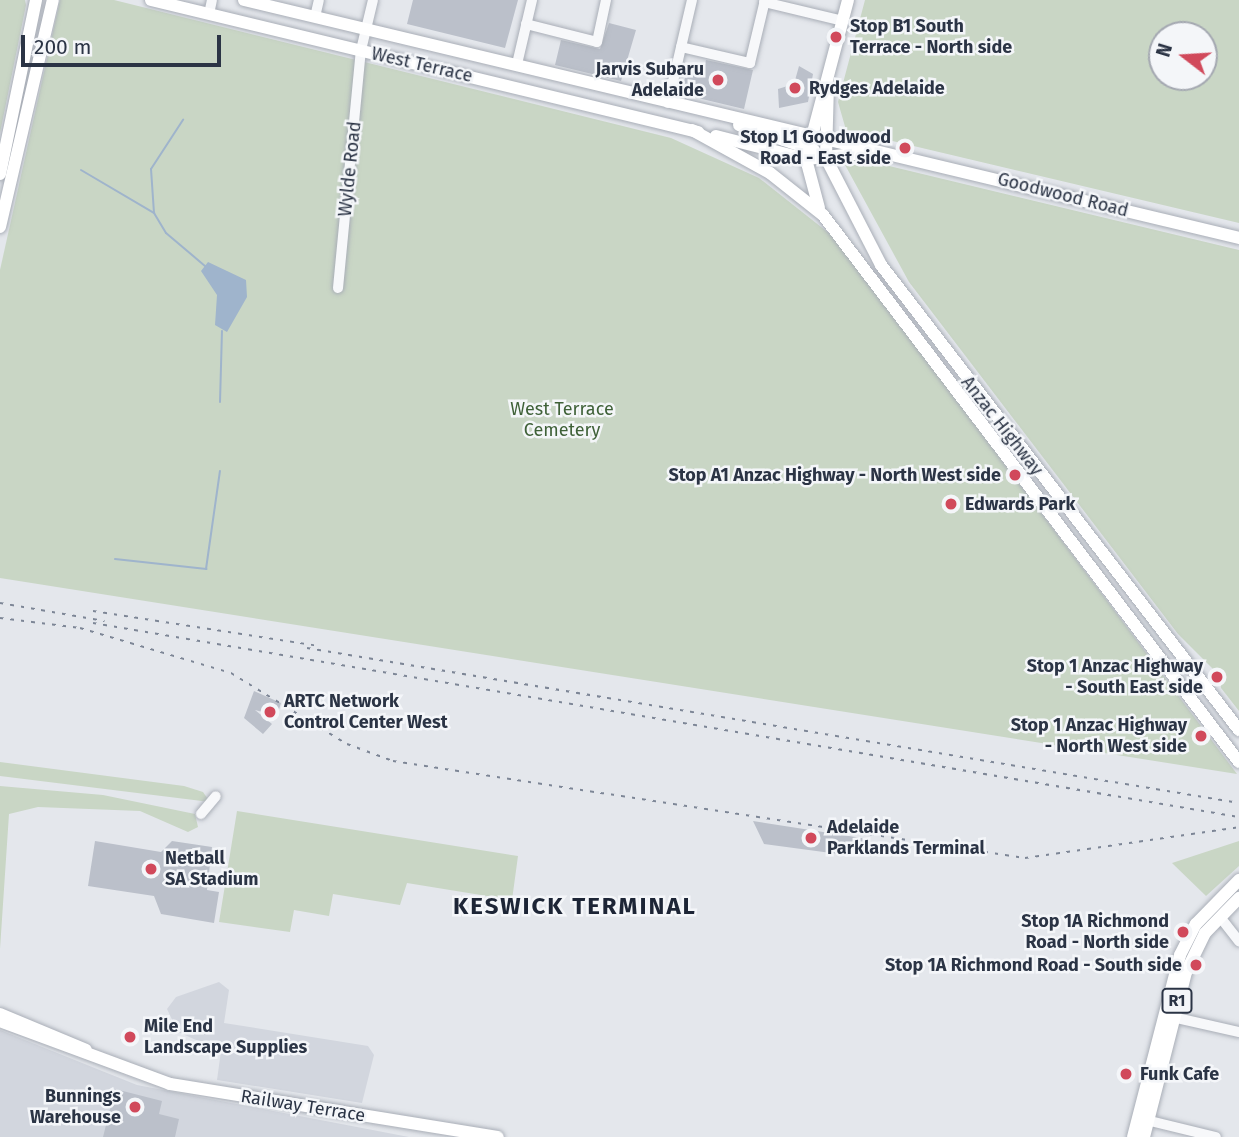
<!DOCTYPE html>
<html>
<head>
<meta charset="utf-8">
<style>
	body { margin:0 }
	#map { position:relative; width:1239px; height:1137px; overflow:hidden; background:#e4e7ec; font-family:"Fira Sans",sans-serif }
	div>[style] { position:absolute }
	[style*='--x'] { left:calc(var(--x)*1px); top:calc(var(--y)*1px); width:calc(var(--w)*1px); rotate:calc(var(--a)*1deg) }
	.built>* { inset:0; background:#d2d6de }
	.green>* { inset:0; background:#c9d6c5 }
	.water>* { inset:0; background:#9fb4cc }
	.stream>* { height:2px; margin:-1px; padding:0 1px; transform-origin:1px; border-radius:1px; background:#9fb4cc }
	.building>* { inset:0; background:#bbc0ca }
	.roads { filter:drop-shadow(0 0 2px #a9aeb7) drop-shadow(0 0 2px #a9aeb7) }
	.minor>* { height:10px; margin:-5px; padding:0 5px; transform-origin:5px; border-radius:5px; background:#f7f8fa }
	.major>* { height:12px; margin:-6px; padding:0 6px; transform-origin:6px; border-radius:6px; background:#fff }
	.rail>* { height:2px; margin-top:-1px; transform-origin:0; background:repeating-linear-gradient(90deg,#7d8696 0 3.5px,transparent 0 10.5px) }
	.dots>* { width:19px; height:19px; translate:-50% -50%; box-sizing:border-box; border:4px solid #f4f6f9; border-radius:50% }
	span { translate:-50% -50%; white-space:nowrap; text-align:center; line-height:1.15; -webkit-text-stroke:5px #f4f6f9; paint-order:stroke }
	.shield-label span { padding:2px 5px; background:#f4f6f9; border:2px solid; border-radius:5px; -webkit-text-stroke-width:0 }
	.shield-label { font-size:16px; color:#2b3445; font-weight:700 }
	.poi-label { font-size:18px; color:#2b3445; font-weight:700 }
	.left { translate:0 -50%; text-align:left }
	.right { translate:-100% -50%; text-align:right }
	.street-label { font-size:18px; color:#2b3445 }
	.park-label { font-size:18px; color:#3f6138 }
	.district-label { font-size:24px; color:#1d2536; font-weight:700; letter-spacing:2px }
	.north { position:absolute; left:1148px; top:21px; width:70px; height:70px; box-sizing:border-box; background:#f4f6f9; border:2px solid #a4a8b1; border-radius:50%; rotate:287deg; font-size:19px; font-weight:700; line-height:28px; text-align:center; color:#2b3445 }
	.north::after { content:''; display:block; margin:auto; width:24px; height:32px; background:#d1495b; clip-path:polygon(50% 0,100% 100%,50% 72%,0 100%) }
	.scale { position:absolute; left:21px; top:35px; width:200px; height:32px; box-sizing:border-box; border:4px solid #2b3445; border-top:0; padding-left:9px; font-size:21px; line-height:24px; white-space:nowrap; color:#2b3445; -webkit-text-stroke:5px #f4f6f9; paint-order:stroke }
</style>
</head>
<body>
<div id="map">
	<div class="built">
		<i style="clip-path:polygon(219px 982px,229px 990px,224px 1023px,368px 1046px,374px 1055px,362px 1103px,217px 1080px,221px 1051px,178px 1032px,167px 1009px,176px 997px)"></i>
		<i style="clip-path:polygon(0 1030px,137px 1085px,409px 1137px,0 1137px)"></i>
	</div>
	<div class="green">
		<i style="clip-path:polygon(0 0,25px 0,26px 5px,0 133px)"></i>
		<i style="clip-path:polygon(60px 0,114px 0,671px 138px,759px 178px,835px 238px,1237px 774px,0 578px,0 270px)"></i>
		<i style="clip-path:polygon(evenodd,865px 0,1239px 0,1239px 223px,846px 130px,838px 102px,865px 0,1162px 35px,1204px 35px,1204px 77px,1162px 77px,1162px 35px)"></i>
		<i style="clip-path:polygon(856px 158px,1239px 250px,1239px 711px,1221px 688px,1220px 676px,1178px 634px,909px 282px,844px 163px)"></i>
		<i style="clip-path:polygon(0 762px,184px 786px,203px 792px,210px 802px,0 776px)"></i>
		<i style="clip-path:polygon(0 786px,103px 795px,195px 814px,198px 827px,188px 832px,140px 811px,38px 807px,9px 814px,0 949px)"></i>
		<i style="clip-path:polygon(237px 811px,518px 856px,512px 900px,407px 883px,400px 905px,333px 894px,329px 916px,294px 910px,290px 932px,219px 922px)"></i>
		<i style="clip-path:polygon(1239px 841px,1239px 866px,1206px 896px,1172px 863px)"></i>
	</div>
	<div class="water">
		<i style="clip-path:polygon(208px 262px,246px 280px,247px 297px,227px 332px,215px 325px,217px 295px,201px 271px)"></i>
	</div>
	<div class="stream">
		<i style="--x:81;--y:170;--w:85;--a:30.5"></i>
		<i style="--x:154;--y:213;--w:23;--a:59"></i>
		<i style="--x:166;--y:233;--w:51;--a:40.2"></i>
		<i style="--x:154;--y:213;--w:44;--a:-93.9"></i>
		<i style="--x:151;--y:169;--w:59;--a:-56.9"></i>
		<i style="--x:220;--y:402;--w:71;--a:-88.4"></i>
		<i style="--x:115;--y:559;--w:92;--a:6.3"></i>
		<i style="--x:206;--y:569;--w:99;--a:-81.9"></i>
	</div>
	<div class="building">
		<i style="clip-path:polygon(413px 0,518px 0,505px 48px,407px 24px)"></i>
		<i style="clip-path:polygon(609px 23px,636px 30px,621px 81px,555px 65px,561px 40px,600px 49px)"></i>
		<i style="clip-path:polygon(706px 60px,753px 70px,744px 109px,681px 94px,688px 65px,704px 69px)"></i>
		<i style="clip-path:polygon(799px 66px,813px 74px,808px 102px,779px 108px,778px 89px,794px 84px)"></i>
		<i style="clip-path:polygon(254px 691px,281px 703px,277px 716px,255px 710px,272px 724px,263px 734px,244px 718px)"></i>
		<i style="clip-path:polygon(753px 821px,868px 839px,867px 848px,847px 847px,846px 855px,764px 844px)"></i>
		<i style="clip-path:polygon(95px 841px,161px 852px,172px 841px,212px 847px,207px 890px,219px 892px,214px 923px,161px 914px,154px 896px,88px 886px)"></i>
		<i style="clip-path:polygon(115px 1089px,162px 1101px,159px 1114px,179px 1119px,175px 1137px,103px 1137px)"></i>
	</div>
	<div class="roads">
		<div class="minor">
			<i style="--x:764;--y:2;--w:81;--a:13.5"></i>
			<i style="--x:209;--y:14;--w:14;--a:-78"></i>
			<i style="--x:315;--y:17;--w:17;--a:-77"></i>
			<i style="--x:526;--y:24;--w:73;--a:14.2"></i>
			<i style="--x:597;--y:42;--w:43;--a:-77.9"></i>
			<i style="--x:681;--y:47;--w:71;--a:13.1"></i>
			<i style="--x:750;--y:63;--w:65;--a:-76.6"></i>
			<i style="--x:517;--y:64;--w:66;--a:-76.8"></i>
			<i style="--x:668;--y:103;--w:106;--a:-76.9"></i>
			<i style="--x:338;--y:288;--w:239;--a:-84.5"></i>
			<i style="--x:361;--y:50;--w:51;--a:-76.5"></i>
			<i style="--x:201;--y:814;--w:23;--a:-50"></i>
			<i style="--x:1220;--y:917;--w:31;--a:52"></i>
			<i style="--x:1168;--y:1016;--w:73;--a:12.7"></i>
			<i style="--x:1142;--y:1119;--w:76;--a:13.7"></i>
		</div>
		<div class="major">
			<i style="--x:151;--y:0;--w:563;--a:13.57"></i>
			<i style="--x:244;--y:0;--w:1023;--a:13.45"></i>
			<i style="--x:828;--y:85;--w:73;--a:91.6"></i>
			<i style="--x:826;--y:158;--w:120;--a:62.8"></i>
			<i style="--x:881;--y:265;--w:587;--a:52.41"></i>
			<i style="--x:739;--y:125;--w:79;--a:18.4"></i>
			<i style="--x:692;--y:130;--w:89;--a:28.9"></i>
			<i style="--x:770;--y:173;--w:68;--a:38.4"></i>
			<i style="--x:823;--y:215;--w:687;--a:52.75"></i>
			<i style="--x:716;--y:136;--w:93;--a:14.3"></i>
			<i style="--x:806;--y:159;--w:67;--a:-6"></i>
			<i style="--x:0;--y:174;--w:178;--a:-78.3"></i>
			<i style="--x:819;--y:208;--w:51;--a:-104.9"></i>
			<i style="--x:806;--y:159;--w:164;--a:-75.2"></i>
			<i style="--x:0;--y:227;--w:233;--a:-76.9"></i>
			<i style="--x:0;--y:1014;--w:93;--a:22.7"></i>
			<i style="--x:0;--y:1021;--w:181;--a:20.3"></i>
			<i style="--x:170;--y:1084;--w:332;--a:9.2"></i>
			<i style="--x:1133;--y:1137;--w:188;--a:-75.5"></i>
			<i style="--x:1180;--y:955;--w:35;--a:-63"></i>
			<i style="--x:1196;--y:924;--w:62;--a:-45.7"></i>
			<i style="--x:1144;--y:1137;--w:170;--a:-75.7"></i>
			<i style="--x:1186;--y:972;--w:43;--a:-64"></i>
			<i style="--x:1205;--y:933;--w:49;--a:-45.8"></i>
		</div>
	</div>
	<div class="rail">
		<i style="--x:0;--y:603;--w:106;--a:9.8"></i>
		<i style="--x:93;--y:611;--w:228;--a:8.8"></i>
		<i style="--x:0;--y:618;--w:81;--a:7.1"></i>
		<i style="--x:80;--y:628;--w:158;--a:16.6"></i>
		<i style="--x:231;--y:673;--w:136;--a:31.5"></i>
		<i style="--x:347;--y:744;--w:49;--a:20.3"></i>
		<i style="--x:393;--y:761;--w:639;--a:8.73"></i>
		<i style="--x:1025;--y:858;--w:216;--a:-8.2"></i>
		<i style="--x:93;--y:623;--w:1162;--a:9.61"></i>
		<i style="--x:307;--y:648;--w:945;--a:9.44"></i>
	</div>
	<div class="dots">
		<i style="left:836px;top:37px;background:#d1495b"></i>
		<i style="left:718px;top:80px;background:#d1495b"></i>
		<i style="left:795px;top:88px;background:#d1495b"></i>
		<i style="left:905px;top:148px;background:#d1495b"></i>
		<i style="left:1015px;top:475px;background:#d1495b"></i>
		<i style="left:951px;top:504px;background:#d1495b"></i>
		<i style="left:1217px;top:677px;background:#d1495b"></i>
		<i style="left:270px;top:712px;background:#d1495b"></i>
		<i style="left:1201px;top:736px;background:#d1495b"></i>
		<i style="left:811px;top:838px;background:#d1495b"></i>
		<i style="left:151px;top:869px;background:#d1495b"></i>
		<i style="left:1183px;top:932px;background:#d1495b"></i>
		<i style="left:1196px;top:965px;background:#d1495b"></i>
		<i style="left:130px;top:1037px;background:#d1495b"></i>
		<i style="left:1126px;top:1074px;background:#d1495b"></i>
		<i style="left:135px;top:1107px;background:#d1495b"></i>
	</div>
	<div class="shield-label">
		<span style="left:1177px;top:1001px">R1</span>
	</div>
	<div class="poi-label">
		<span class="left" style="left:850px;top:37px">Stop B1 South<br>Terrace - North side</span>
		<span class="right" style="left:704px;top:80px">Jarvis Subaru<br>Adelaide</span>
		<span class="left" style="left:809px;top:88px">Rydges Adelaide</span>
		<span class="right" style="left:891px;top:148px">Stop L1 Goodwood<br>Road - East side</span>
		<span class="right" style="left:1001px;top:475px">Stop A1 Anzac Highway - North West side</span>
		<span class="left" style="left:965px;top:504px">Edwards Park</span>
		<span class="right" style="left:1203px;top:677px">Stop 1 Anzac Highway<br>- South East side</span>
		<span class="left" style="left:284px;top:712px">ARTC Network<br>Control Center West</span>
		<span class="right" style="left:1187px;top:736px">Stop 1 Anzac Highway<br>- North West side</span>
		<span class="left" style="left:827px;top:838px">Adelaide<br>Parklands Terminal</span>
		<span class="left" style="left:165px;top:869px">Netball<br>SA Stadium</span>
		<span class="right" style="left:1169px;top:932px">Stop 1A Richmond<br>Road - North side</span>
		<span class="right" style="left:1182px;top:965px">Stop 1A Richmond Road - South side</span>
		<span class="left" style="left:144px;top:1037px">Mile End<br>Landscape Supplies</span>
		<span class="left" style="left:1140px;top:1074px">Funk Cafe</span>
		<span class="right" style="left:121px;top:1107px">Bunnings<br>Warehouse</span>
	</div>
	<div class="street-label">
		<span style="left:422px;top:65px;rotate:13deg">West Terrace</span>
		<span style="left:350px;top:169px;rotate:-84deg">Wylde Road</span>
		<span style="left:1063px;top:195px;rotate:14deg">Goodwood Road</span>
		<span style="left:1002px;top:426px;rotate:52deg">Anzac Highway</span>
		<span style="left:303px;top:1106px;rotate:9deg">Railway Terrace</span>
	</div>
	<div class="park-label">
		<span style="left:562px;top:420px">West Terrace<br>Cemetery</span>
	</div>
	<div class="district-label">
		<span style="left:575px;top:907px">KESWICK TERMINAL</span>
	</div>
	<div class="north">N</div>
	<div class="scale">200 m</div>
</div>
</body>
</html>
